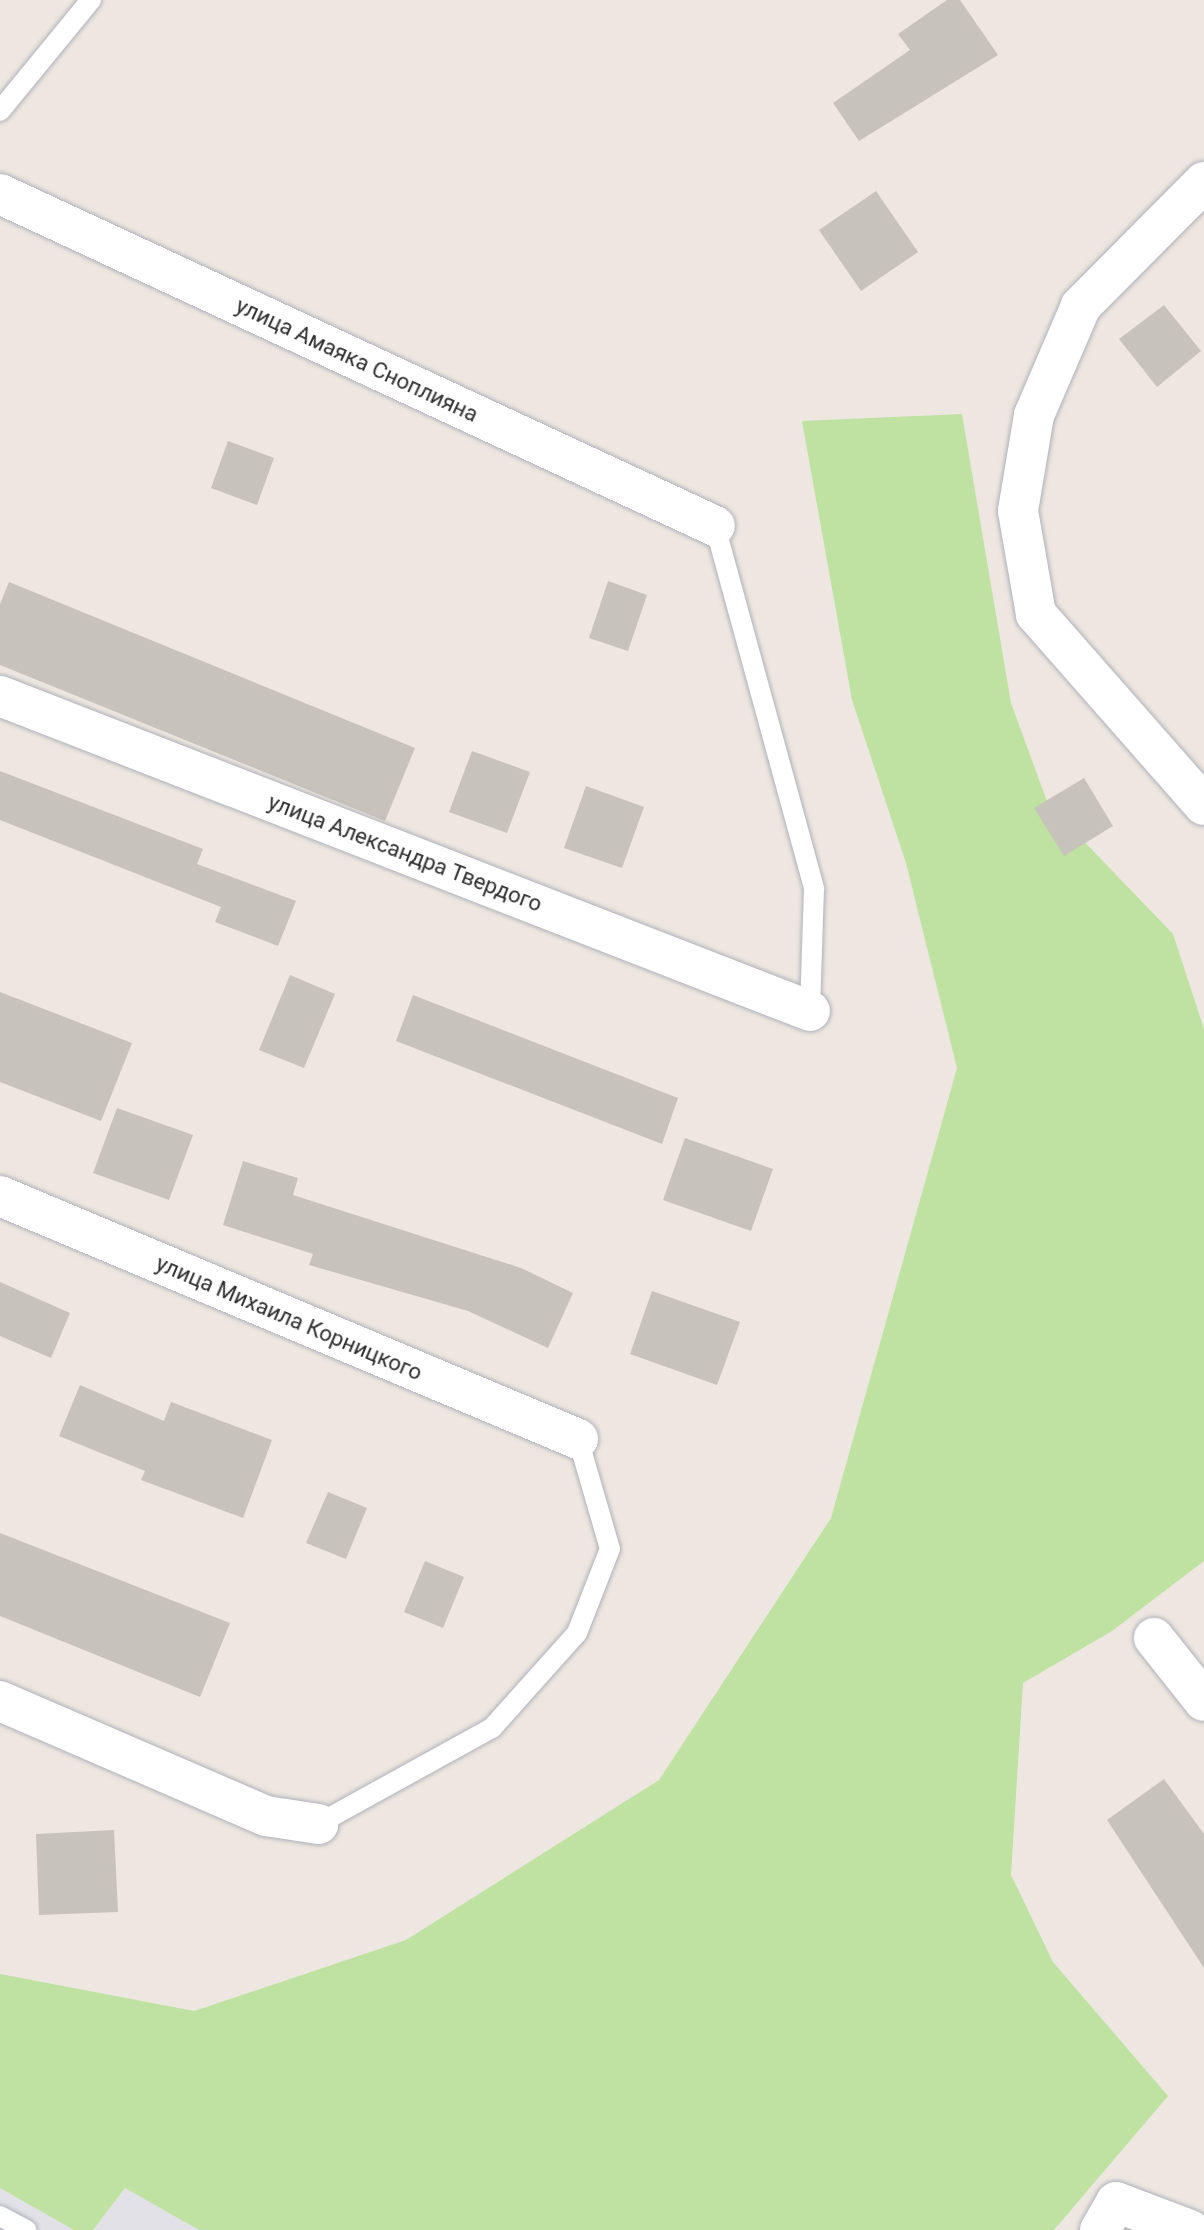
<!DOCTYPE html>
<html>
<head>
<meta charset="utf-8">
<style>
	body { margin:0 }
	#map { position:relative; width:1204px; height:2230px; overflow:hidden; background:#eee7e1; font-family:Roboto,sans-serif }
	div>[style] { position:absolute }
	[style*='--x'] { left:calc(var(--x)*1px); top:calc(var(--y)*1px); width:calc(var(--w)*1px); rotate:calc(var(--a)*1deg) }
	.industrial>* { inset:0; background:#e2e1e7 }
	.green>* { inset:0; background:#bfe1a2 }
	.building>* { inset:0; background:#c7c2bc }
	.roads { filter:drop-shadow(0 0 2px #aeb1b9) drop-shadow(0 0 2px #aeb1b9) }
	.lane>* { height:20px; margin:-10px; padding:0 10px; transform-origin:10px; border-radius:10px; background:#fff }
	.street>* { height:40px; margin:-20px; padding:0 20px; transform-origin:20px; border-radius:20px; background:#fff }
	span { translate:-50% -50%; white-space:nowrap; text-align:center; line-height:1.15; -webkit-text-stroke:6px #fff; paint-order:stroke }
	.street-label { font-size:22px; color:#2e2e2e }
</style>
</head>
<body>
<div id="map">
	<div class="industrial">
		<i style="clip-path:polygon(0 2188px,74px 2230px,0 2230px)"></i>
		<i style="clip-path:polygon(125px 2188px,199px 2230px,93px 2230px)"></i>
	</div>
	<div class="green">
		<i style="clip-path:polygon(962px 414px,1011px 703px,1048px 804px,1173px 934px,1204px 1029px,1204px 1561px,1112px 1631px,1023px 1683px,1011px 1875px,1053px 1962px,1168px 2096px,1054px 2230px,199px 2230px,125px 2188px,93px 2230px,74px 2230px,0 2188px,0 1974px,194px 2011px,406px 1940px,659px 1780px,831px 1518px,957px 1068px,906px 863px,852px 700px,802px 421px)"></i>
	</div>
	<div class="building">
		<i style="clip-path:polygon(947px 0,960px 0,998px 55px,859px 141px,833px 103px,910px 50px,898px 34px)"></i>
		<i style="clip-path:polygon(876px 191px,918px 252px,861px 291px,819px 230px)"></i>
		<i style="clip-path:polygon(1164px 305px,1201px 351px,1157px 387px,1119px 339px)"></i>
		<i style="clip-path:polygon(228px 441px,274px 458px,257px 505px,211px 488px)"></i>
		<i style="clip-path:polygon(608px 581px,647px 595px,628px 651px,589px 638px)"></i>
		<i style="clip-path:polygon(9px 582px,415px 748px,385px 821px,0 665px,0 604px)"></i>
		<i style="clip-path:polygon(472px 751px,530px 772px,507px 833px,449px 812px)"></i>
		<i style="clip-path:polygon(0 771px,203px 849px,197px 864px,296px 901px,278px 946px,215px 922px,221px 907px,0 820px)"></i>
		<i style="clip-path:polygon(1084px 778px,1113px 826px,1064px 856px,1034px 808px)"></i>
		<i style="clip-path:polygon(586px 786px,644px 807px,622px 868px,564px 848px)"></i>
		<i style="clip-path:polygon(290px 975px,335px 994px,304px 1068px,259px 1050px)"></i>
		<i style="clip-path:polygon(0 992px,132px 1043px,101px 1121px,0 1082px)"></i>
		<i style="clip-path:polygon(413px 995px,678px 1098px,662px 1144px,396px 1041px)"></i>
		<i style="clip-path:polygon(117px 1108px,193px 1135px,169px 1200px,93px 1173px)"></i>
		<i style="clip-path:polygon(685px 1138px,773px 1169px,751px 1231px,663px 1200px)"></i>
		<i style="clip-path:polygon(243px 1161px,298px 1178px,293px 1195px,521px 1268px,573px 1293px,548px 1348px,468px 1311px,309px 1265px,313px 1254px,223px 1225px)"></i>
		<i style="clip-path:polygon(0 1282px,70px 1313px,51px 1358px,0 1336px)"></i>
		<i style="clip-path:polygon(652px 1291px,740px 1322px,717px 1385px,630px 1354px)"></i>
		<i style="clip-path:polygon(80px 1385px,164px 1421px,171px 1402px,272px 1440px,243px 1518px,141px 1480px,145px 1471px,59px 1436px)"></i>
		<i style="clip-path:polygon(328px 1492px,367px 1508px,346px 1559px,306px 1543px)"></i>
		<i style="clip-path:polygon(0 1533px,230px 1623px,200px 1697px,0 1616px)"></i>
		<i style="clip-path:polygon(425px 1561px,464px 1577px,443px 1628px,404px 1612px)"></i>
		<i style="clip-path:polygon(1164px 1779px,1204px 1834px,1204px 1968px,1107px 1820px)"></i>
		<i style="clip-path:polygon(114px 1830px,118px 1912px,39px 1915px,36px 1834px)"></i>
	</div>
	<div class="roads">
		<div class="lane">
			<i style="--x:0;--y:111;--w:144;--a:-50.7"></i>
			<i style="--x:715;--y:526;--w:376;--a:74.7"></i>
			<i style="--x:814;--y:889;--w:122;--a:91.9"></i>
			<i style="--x:318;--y:1824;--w:199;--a:-28.9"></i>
			<i style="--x:492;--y:1728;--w:127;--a:-48.2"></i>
			<i style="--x:577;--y:1633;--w:90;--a:-68.6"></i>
			<i style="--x:610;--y:1549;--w:115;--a:-106.2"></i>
			<i style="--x:0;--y:2216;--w:30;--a:28"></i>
		</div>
		<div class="street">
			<i style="--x:1204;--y:182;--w:175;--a:134.8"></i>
			<i style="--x:1081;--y:306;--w:119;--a:113.3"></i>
			<i style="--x:1034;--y:415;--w:97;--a:99.5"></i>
			<i style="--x:1018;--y:511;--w:105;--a:80.1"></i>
			<i style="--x:1036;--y:614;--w:254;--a:48.7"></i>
			<i style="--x:0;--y:194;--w:788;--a:24.91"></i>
			<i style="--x:0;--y:696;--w:869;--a:21.25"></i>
			<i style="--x:0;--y:1196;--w:627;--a:22.8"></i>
			<i style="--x:1154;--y:1638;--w:80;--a:51.6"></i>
			<i style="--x:0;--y:1701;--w:290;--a:23.4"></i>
			<i style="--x:266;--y:1816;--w:53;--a:8.7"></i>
			<i style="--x:1100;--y:2230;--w:32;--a:-60"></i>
			<i style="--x:1116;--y:2202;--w:79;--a:20.7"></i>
		</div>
	</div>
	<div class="street-label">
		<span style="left:357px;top:360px;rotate:25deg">улица Амаяка Сноплияна</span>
		<span style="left:405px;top:853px;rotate:21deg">улица Александра Твердого</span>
		<span style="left:289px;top:1318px;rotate:23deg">улица Михаила Корницкого</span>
	</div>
</div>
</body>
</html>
